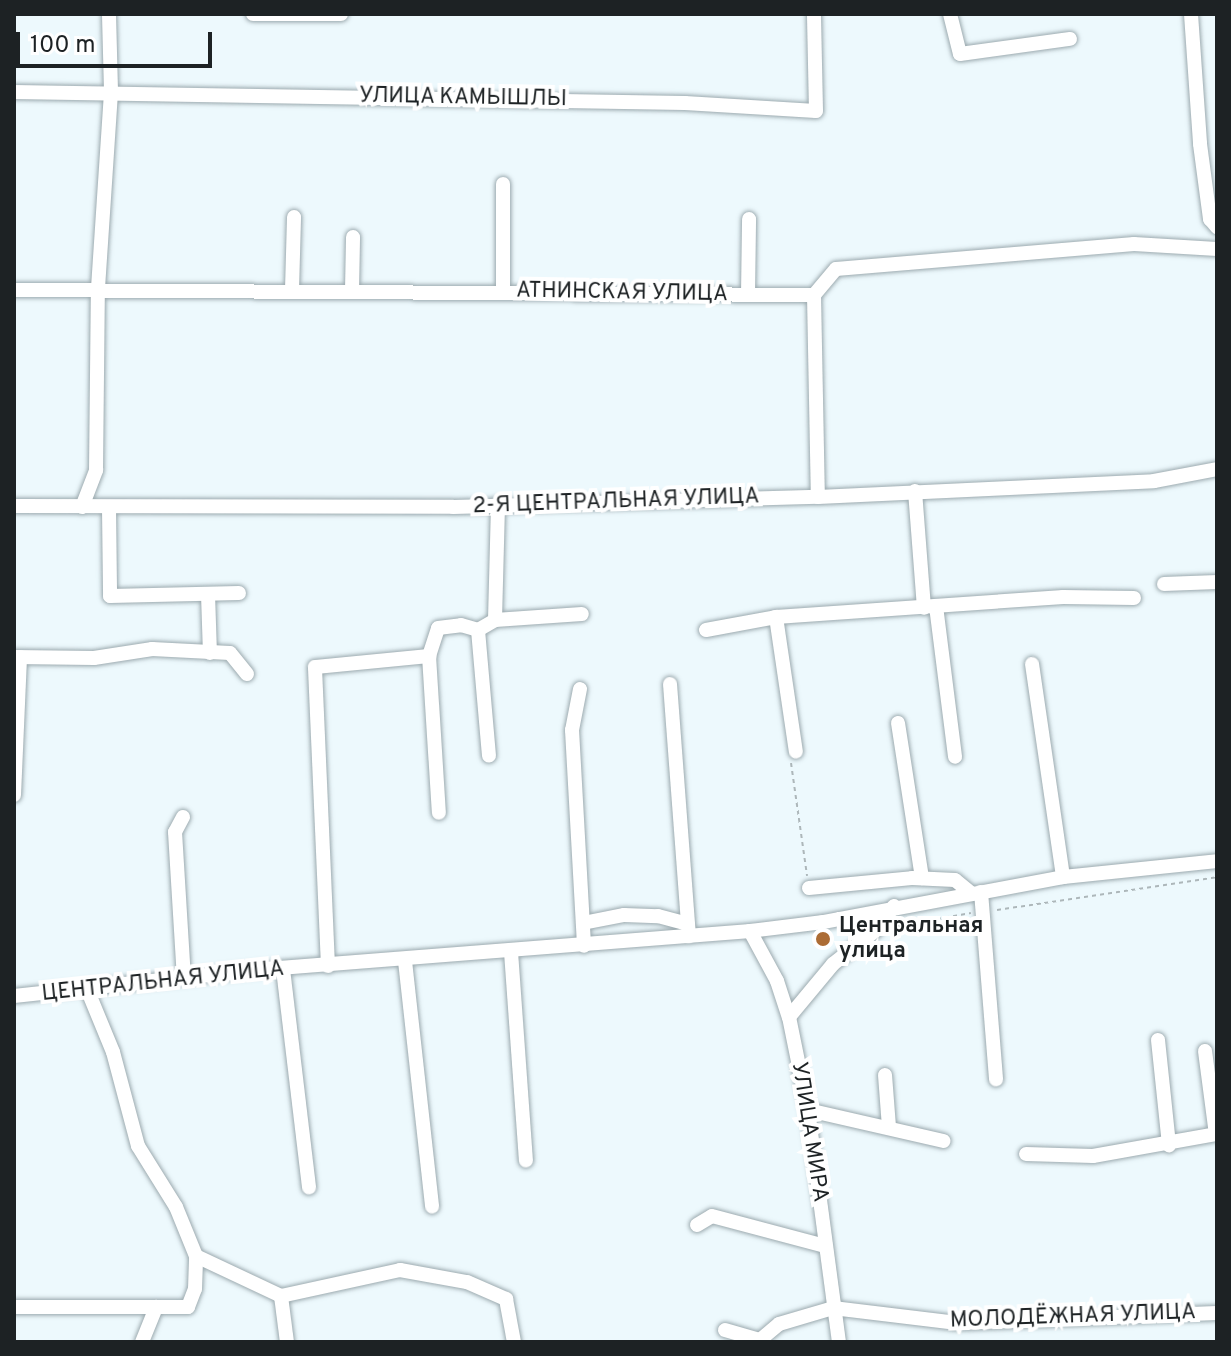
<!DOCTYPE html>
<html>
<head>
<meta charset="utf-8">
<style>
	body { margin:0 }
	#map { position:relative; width:1231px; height:1356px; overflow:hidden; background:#edf9fd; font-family:Overpass,sans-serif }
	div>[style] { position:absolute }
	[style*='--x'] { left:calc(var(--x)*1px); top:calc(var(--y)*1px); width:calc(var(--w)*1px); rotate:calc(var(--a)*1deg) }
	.path>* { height:2px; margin-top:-1px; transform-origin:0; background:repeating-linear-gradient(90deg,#adb7ba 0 4px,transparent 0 8px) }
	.roads { filter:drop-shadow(0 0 2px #9caaaf) drop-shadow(0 0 2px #9caaaf) }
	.minor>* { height:14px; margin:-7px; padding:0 7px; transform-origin:7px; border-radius:7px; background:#fff }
	.dots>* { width:22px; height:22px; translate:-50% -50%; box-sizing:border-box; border:4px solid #fff; border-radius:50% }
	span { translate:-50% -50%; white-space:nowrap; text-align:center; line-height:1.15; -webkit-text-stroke:8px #fff; paint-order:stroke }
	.street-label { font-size:22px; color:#1d2224 }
	.poi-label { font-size:22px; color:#1d2224; font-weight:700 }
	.left { translate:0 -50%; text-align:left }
	.frame { position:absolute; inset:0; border:16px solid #1d2224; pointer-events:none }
	.scale { position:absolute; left:16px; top:32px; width:196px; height:36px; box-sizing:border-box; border:4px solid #1d2224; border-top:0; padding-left:10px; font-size:24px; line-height:28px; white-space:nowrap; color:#1d2224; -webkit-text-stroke:6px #fff; paint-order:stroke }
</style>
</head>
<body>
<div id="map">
	<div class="path">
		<i style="--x:791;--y:763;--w:114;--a:81.9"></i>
		<i style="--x:997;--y:910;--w:222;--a:-8.5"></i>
		<i style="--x:898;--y:926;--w:74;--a:-10.1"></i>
	</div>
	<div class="roads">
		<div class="minor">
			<i style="--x:253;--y:14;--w:88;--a:0"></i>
			<i style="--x:950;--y:14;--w:41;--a:76"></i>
			<i style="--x:960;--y:54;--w:111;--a:-7.8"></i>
			<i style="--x:1191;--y:14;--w:130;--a:86"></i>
			<i style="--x:1200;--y:144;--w:76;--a:82.4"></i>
			<i style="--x:1210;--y:219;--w:11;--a:49"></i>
			<i style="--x:14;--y:92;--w:671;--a:0.94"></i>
			<i style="--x:685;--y:103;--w:131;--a:3.5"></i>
			<i style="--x:816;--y:111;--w:97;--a:-91.2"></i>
			<i style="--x:14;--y:290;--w:800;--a:0.36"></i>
			<i style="--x:292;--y:290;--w:73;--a:-88.4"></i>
			<i style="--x:352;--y:291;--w:54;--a:-88.9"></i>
			<i style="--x:503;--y:292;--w:108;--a:-90"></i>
			<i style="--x:748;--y:295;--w:76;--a:-89.2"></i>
			<i style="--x:814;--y:295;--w:34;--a:-50"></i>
			<i style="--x:836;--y:269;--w:299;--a:-4.8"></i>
			<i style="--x:1134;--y:244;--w:83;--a:3.4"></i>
			<i style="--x:814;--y:295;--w:202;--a:88.9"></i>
			<i style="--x:915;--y:491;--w:117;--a:85.6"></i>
			<i style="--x:14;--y:506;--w:439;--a:0.1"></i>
			<i style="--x:453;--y:507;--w:365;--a:-1.6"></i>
			<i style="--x:818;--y:497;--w:336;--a:-2.7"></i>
			<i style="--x:1154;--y:481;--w:64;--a:-10.8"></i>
			<i style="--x:82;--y:507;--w:40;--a:-69"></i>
			<i style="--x:96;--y:470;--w:182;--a:-89.4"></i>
			<i style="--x:98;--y:288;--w:197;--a:-86.2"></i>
			<i style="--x:111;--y:91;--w:77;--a:-91.5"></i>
			<i style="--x:109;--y:508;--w:88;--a:89.3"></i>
			<i style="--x:110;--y:596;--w:129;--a:-1.3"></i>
			<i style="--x:1164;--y:584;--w:53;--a:-2.2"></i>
			<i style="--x:208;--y:594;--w:59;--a:88.1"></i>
			<i style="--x:936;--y:606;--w:152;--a:82.8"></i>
			<i style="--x:776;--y:617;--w:136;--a:81.6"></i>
			<i style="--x:495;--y:620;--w:87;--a:-3.9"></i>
			<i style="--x:478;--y:630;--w:126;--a:85"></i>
			<i style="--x:706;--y:630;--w:71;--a:-10.5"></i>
			<i style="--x:776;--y:617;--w:288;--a:-4"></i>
			<i style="--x:1063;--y:597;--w:71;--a:0.8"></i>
			<i style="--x:429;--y:656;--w:29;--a:-72"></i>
			<i style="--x:438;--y:628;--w:23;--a:-7"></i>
			<i style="--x:461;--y:625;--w:18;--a:16"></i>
			<i style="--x:478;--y:630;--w:20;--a:-30"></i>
			<i style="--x:495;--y:620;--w:116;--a:-88.5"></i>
			<i style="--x:14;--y:657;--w:80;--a:0.7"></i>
			<i style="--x:94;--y:658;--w:59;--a:-8.8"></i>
			<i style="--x:152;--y:649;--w:78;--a:2.9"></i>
			<i style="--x:230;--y:653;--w:27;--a:51"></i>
			<i style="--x:1032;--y:664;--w:215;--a:81.7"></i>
			<i style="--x:670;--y:684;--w:253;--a:85.7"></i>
			<i style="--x:580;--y:689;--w:42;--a:101"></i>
			<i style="--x:572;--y:730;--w:216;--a:86.8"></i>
			<i style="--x:898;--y:723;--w:157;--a:81.2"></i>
			<i style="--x:14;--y:795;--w:138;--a:-87.5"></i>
			<i style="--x:183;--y:817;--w:17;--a:118"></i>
			<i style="--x:175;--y:832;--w:146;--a:86.5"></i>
			<i style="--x:809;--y:888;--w:103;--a:-5.5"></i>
			<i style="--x:912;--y:878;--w:43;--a:2.7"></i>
			<i style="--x:955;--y:880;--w:22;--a:39"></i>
			<i style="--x:981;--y:892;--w:188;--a:85.4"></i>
			<i style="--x:583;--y:923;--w:42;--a:-11"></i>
			<i style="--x:624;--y:915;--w:34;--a:2"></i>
			<i style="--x:658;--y:916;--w:31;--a:15"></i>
			<i style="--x:750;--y:931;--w:57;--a:61.6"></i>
			<i style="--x:777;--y:981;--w:38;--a:72"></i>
			<i style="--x:789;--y:1017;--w:95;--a:78.5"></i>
			<i style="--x:808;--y:1110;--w:234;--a:82.4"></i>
			<i style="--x:511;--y:952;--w:209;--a:85.9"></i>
			<i style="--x:405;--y:961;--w:247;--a:83.7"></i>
			<i style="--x:328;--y:966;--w:299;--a:-92.5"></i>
			<i style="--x:315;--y:667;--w:115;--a:-5.5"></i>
			<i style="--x:429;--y:656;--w:157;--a:86.4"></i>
			<i style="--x:283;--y:969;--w:220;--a:83.2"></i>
			<i style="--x:14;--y:996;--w:241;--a:-6.2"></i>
			<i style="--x:254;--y:970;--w:498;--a:-4.5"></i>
			<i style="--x:750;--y:931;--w:74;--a:-7"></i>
			<i style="--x:823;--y:922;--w:244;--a:-10.6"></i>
			<i style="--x:1063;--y:877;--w:155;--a:-5.9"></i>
			<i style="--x:789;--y:1017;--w:69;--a:-50.3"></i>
			<i style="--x:833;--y:964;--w:55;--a:-38.3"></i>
			<i style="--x:876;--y:930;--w:30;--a:-53"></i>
			<i style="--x:1158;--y:1040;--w:106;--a:84"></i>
			<i style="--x:1205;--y:1051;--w:84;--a:82.5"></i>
			<i style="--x:885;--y:1075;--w:52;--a:85.6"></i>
			<i style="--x:808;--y:1110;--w:139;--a:12.9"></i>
			<i style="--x:1026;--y:1154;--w:67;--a:1.7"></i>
			<i style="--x:1093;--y:1156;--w:126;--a:-10.1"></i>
			<i style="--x:697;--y:1225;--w:17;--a:-31"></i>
			<i style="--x:712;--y:1216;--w:117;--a:14.9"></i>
			<i style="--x:196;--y:1256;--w:94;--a:25.2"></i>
			<i style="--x:281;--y:1296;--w:122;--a:-12.3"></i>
			<i style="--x:400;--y:1270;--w:68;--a:10.2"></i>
			<i style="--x:467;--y:1282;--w:43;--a:23.6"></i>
			<i style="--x:506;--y:1299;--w:44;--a:79.5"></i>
			<i style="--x:281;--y:1296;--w:46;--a:82.6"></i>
			<i style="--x:14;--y:1307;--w:174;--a:0"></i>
			<i style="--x:188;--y:1307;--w:19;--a:-69"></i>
			<i style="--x:195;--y:1289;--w:33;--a:-88"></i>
			<i style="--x:196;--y:1256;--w:53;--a:-112.2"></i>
			<i style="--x:176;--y:1207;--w:72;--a:-121.9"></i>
			<i style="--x:138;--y:1146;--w:97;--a:-104.9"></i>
			<i style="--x:113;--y:1052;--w:68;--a:-112.4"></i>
			<i style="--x:725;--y:1330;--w:36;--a:16"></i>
			<i style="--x:760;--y:1340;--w:25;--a:-40"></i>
			<i style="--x:779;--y:1324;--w:56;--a:-16.5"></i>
			<i style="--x:833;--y:1308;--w:125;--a:6.9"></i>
			<i style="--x:957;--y:1323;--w:260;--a:-2.2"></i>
			<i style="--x:142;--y:1342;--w:38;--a:-68"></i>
		</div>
	</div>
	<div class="dots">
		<i style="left:823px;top:939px;background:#ac6c35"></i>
	</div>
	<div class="street-label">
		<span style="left:463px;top:98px;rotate:1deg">УЛИЦА КАМЫШЛЫ</span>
		<span style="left:622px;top:293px;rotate:1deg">АТНИНСКАЯ УЛИЦА</span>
		<span style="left:616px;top:502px;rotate:-2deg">2-Я ЦЕНТРАЛЬНАЯ УЛИЦА</span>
		<span style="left:163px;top:982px;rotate:-6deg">ЦЕНТРАЛЬНАЯ УЛИЦА</span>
		<span style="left:809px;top:1132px;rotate:81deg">УЛИЦА МИРА</span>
		<span style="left:1073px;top:1317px;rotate:-2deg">МОЛОДЁЖНАЯ УЛИЦА</span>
	</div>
	<div class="poi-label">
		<span class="left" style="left:839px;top:939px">Центральная<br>улица</span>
	</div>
	<div class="frame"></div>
	<div class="scale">100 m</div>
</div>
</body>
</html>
